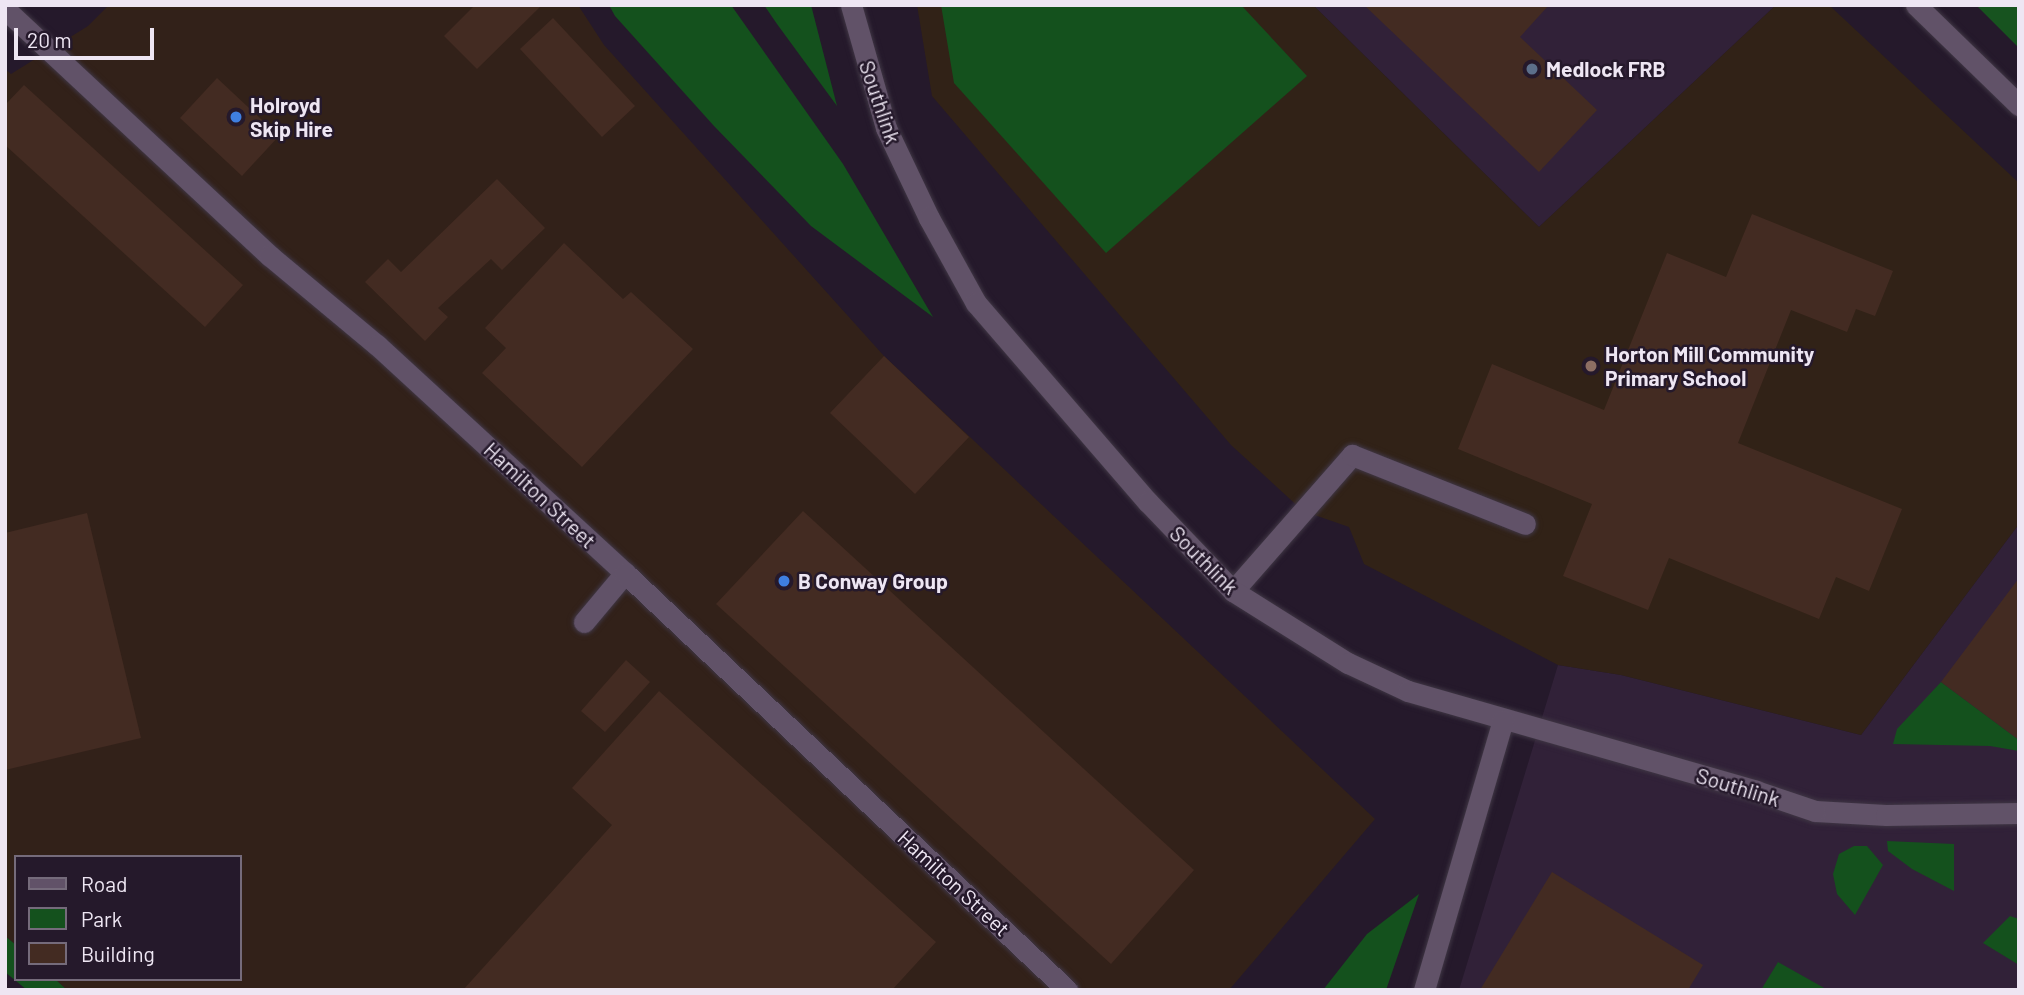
<!DOCTYPE html>
<html>
<head>
<meta charset="utf-8">
<style>
	body { margin:0 }
	#map { position:relative; width:2024px; height:995px; overflow:hidden; background:#25192b; font-family:Barlow,sans-serif }
	div>[style] { position:absolute }
	[style*='--x'] { left:calc(var(--x)*1px); top:calc(var(--y)*1px); width:calc(var(--w)*1px); rotate:calc(var(--a)*1deg) }
	.built>* { inset:0; background:#312138 }
	.industrial>* { inset:0; background:#322119 }
	.education>* { inset:0; background:#312217 }
	.green>* { inset:0; background:#14511d }
	.forest>* { inset:0; background:#17531f }
	.building>* { inset:0; background:#432b22 }
	.roads { filter:drop-shadow(0 0 2px #3f3644) drop-shadow(0 0 2px #3f3644) }
	.lane>* { height:21px; margin:-10.5px; padding:0 10.5px; transform-origin:10.5px; border-radius:10.5px; background:#615268 }
	.street>* { height:21px; margin:-10.5px; padding:0 10.5px; transform-origin:10.5px; border-radius:10.5px; background:#615268 }
	.dots>* { width:19px; height:19px; translate:-50% -50%; box-sizing:border-box; border:4px solid #25192b; border-radius:50% }
	span { translate:-50% -50%; white-space:nowrap; text-align:center; line-height:1.15; -webkit-text-stroke:5px #25192b; paint-order:stroke }
	.poi-label { font-size:21px; color:#eee6f3; font-weight:700 }
	.left { translate:0 -50%; text-align:left }
	.street-label { font-size:21px; color:#eee6f3 }
	.frame { position:absolute; inset:0; border:7px solid #eee6f3; pointer-events:none }
	.legend { position:absolute; left:14px; top:855px; width:228px; height:126px; box-sizing:border-box; background:#25192b; border:2px solid #756b7b; margin:0; padding:9px 12px; list-style:none; font-size:21px; color:#eee6f3 }
	.legend li { display:flex; align-items:center; gap:14px; height:35px }
	.legend b { width:35px; border:2px solid #756b7b }
	.scale { position:absolute; left:14px; top:28px; width:140px; height:32px; box-sizing:border-box; border:4px solid #eee6f3; border-top:0; padding-left:9px; font-size:21px; line-height:24px; white-space:nowrap; color:#eee6f3; -webkit-text-stroke:5px #25192b; paint-order:stroke }
</style>
</head>
<body>
<div id="map">
	<div class="built">
		<i style="clip-path:polygon(1313px 5px,1776px 5px,1539px 227px)"></i>
		<i style="clip-path:polygon(2019px 524px,2019px 990px,1459px 990px,1558px 665px,1621px 675px,1861px 735px)"></i>
	</div>
	<div class="industrial">
		<i style="clip-path:polygon(109px 5px,578px 5px,604px 45px,884px 356px,1375px 819px,1229px 990px,67px 990px,55px 979px,240px 979px,240px 857px,16px 857px,16px 945px,5px 936px,5px 69px,11px 74px,88px 26px)"></i>
	</div>
	<div class="education">
		<i style="clip-path:polygon(917px 5px,1313px 5px,1539px 227px,1776px 5px,1829px 5px,2019px 183px,2019px 524px,1861px 735px,1621px 675px,1558px 665px,1364px 564px,1349px 527px,1303px 511px,1231px 445px,932px 96px)"></i>
	</div>
	<div class="green">
		<i style="clip-path:polygon(609px 5px,731px 5px,843px 164px,933px 317px,811px 226px,714px 126px,615px 16px)"></i>
		<i style="clip-path:polygon(764px 5px,811px 5px,837px 106px,777px 24px)"></i>
		<i style="clip-path:polygon(941px 5px,1241px 5px,1307px 76px,1106px 253px,954px 83px)"></i>
		<i style="clip-path:polygon(1941px 682px,2019px 740px,2019px 751px,1990px 746px,1893px 744px,1897px 729px)"></i>
		<i style="clip-path:polygon(1887px 841px,1954px 844px,1954px 891px,1912px 869px,1888px 851px)"></i>
		<i style="clip-path:polygon(1854px 846px,1867px 846px,1883px 865px,1855px 915px,1837px 894px,1833px 874px,1839px 854px)"></i>
		<i style="clip-path:polygon(1419px 894px,1386px 990px,1323px 990px,1367px 934px)"></i>
		<i style="clip-path:polygon(2010px 916px,2019px 919px,2019px 965px,1983px 943px)"></i>
		<i style="clip-path:polygon(5px 936px,16px 945px,16px 979px,55px 979px,67px 990px,27px 990px,5px 972px)"></i>
		<i style="clip-path:polygon(1778px 962px,1826px 989px,1761px 990px)"></i>
	</div>
	<div class="forest">
		<i style="clip-path:polygon(1976px 5px,2019px 5px,2019px 48px)"></i>
	</div>
	<div class="building">
		<i style="clip-path:polygon(475px 5px,542px 5px,477px 69px,444px 36px)"></i>
		<i style="clip-path:polygon(1364px 5px,1549px 5px,1520px 37px,1597px 110px,1539px 172px)"></i>
		<i style="clip-path:polygon(553px 18px,635px 106px,602px 137px,520px 49px)"></i>
		<i style="clip-path:polygon(217px 78px,279px 136px,242px 176px,180px 118px)"></i>
		<i style="clip-path:polygon(24px 85px,243px 285px,205px 327px,5px 145px,5px 105px)"></i>
		<i style="clip-path:polygon(497px 179px,545px 228px,502px 270px,491px 259px,438px 308px,448px 317px,425px 341px,365px 282px,388px 259px,401px 272px)"></i>
		<i style="clip-path:polygon(1752px 214px,1893px 271px,1875px 316px,1856px 309px,1847px 332px,1791px 310px,1738px 443px,1902px 509px,1869px 591px,1836px 577px,1819px 619px,1669px 558px,1648px 610px,1563px 576px,1592px 504px,1458px 449px,1492px 364px,1604px 410px,1667px 253px,1726px 277px)"></i>
		<i style="clip-path:polygon(564px 243px,623px 299px,631px 292px,693px 349px,582px 467px,482px 373px,506px 348px,485px 328px)"></i>
		<i style="clip-path:polygon(884px 356px,969px 437px,915px 494px,830px 413px)"></i>
		<i style="clip-path:polygon(803px 511px,1194px 870px,1111px 964px,716px 604px)"></i>
		<i style="clip-path:polygon(87px 513px,141px 738px,5px 770px,5px 533px)"></i>
		<i style="clip-path:polygon(2019px 578px,2019px 740px,1941px 682px)"></i>
		<i style="clip-path:polygon(626px 660px,650px 682px,605px 732px,581px 711px)"></i>
		<i style="clip-path:polygon(659px 691px,936px 942px,892px 990px,463px 990px,612px 825px,572px 788px)"></i>
		<i style="clip-path:polygon(1552px 872px,1703px 965px,1688px 990px,1480px 990px)"></i>
	</div>
	<div class="roads">
		<div class="lane">
			<i style="--x:1233;--y:591;--w:181;--a:-48.8"></i>
			<i style="--x:1352;--y:455;--w:186;--a:21.7"></i>
			<i style="--x:584;--y:622;--w:64;--a:-50.1"></i>
			<i style="--x:1815;--y:811;--w:71;--a:3.2"></i>
			<i style="--x:1886;--y:815;--w:133;--a:-0.9"></i>
		</div>
		<div class="street">
			<i style="--x:851;--y:5;--w:128;--a:74.1"></i>
			<i style="--x:886;--y:128;--w:100;--a:64.5"></i>
			<i style="--x:929;--y:218;--w:97;--a:61.1"></i>
			<i style="--x:976;--y:303;--w:263;--a:49.2"></i>
			<i style="--x:1148;--y:502;--w:123;--a:46.3"></i>
			<i style="--x:1233;--y:591;--w:136;--a:32.1"></i>
			<i style="--x:1348;--y:663;--w:66;--a:25"></i>
			<i style="--x:1408;--y:691;--w:362;--a:16"></i>
			<i style="--x:1756;--y:791;--w:62;--a:18.7"></i>
			<i style="--x:1916;--y:5;--w:144;--a:44.2"></i>
			<i style="--x:5;--y:9;--w:362;--a:43"></i>
			<i style="--x:270;--y:256;--w:139;--a:39.8"></i>
			<i style="--x:377;--y:345;--w:337;--a:42.6"></i>
			<i style="--x:625;--y:573;--w:608;--a:43.33"></i>
			<i style="--x:1424;--y:990;--w:281;--a:-73.7"></i>
		</div>
	</div>
	<div class="dots">
		<i style="left:1532px;top:69px;background:#5c6f8a"></i>
		<i style="left:236px;top:117px;background:#3f7fe0"></i>
		<i style="left:1591px;top:366px;background:#8d6e63"></i>
		<i style="left:784px;top:581px;background:#3f7fe0"></i>
	</div>
	<div class="poi-label">
		<span class="left" style="left:1546px;top:69px">Medlock FRB</span>
		<span class="left" style="left:250px;top:117px">Holroyd<br>Skip Hire</span>
		<span class="left" style="left:1605px;top:366px">Horton Mill Community<br>Primary School</span>
		<span class="left" style="left:798px;top:581px">B Conway Group</span>
	</div>
	<div class="street-label">
		<span style="left:880px;top:102px;rotate:71deg">Southlink</span>
		<span style="left:540px;top:495px;rotate:43deg">Hamilton Street</span>
		<span style="left:1204px;top:560px;rotate:45deg">Southlink</span>
		<span style="left:1738px;top:787px;rotate:17deg">Southlink</span>
		<span style="left:954px;top:883px;rotate:43deg">Hamilton Street</span>
	</div>
	<div class="frame"></div>
	<ul class="legend">
	<li><b style="height:9px;background:#615268"></b>Road</li>
	<li><b style="height:19px;background:#14511d"></b>Park</li>
	<li><b style="height:19px;background:#432b22"></b>Building</li>
	</ul>
	<div class="scale">20 m</div>
</div>
</body>
</html>
